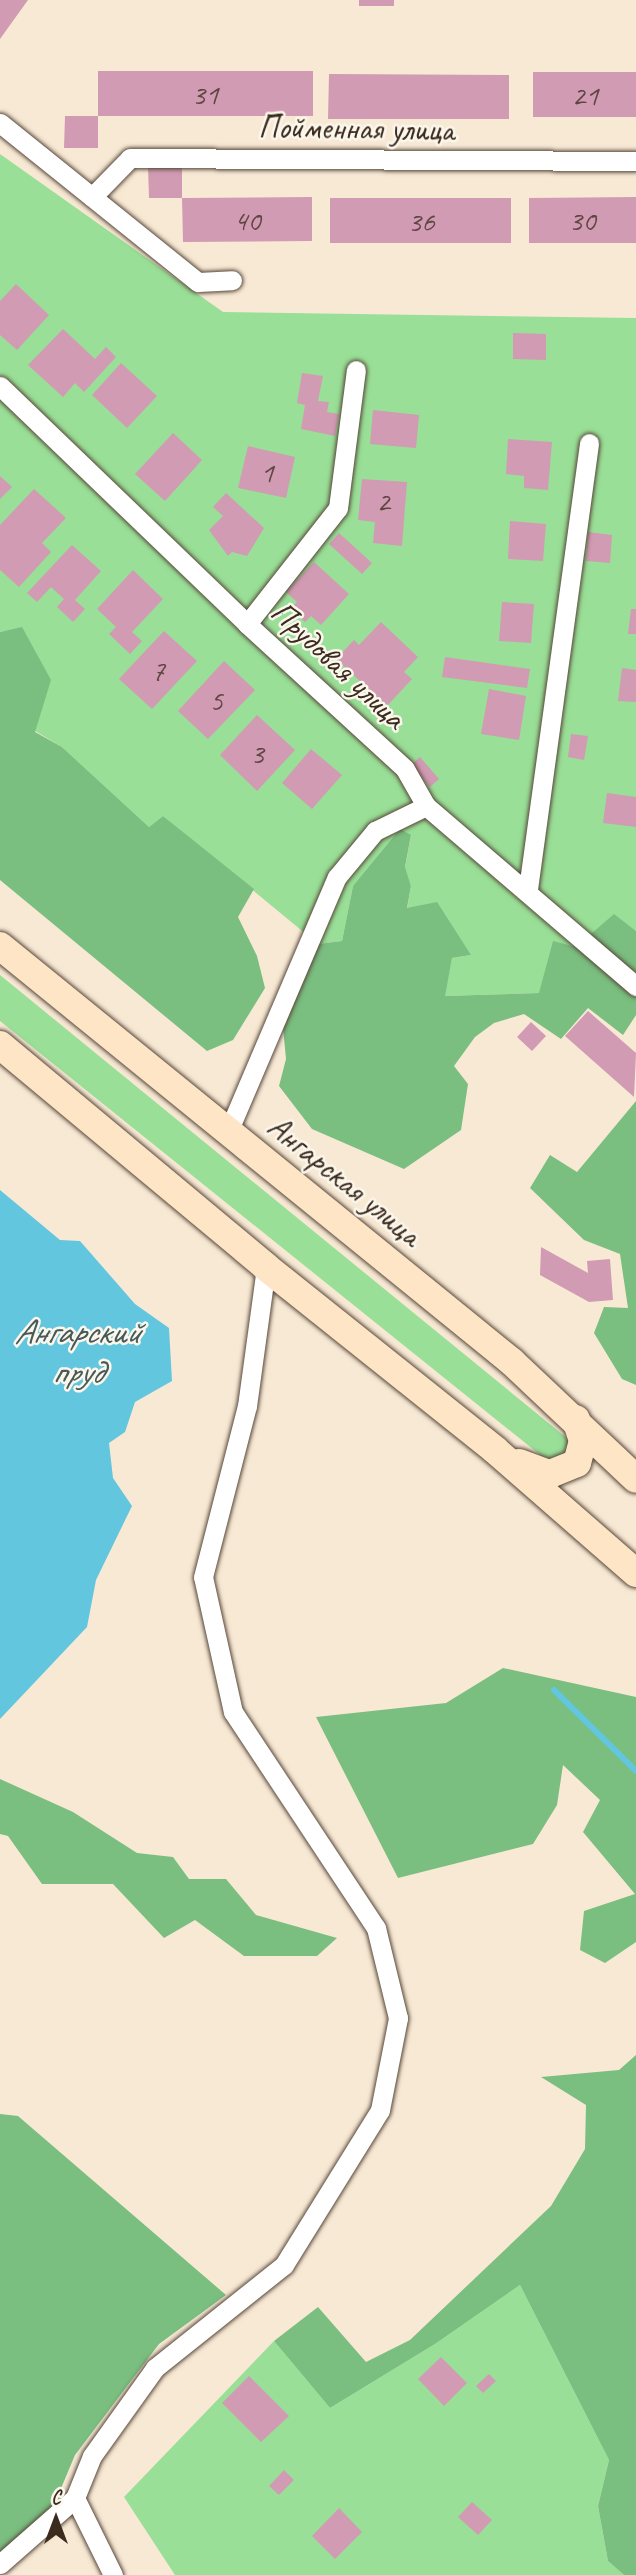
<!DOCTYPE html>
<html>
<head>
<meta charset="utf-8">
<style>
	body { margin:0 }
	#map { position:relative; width:636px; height:2575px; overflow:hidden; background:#f8e9d5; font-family:Caveat,sans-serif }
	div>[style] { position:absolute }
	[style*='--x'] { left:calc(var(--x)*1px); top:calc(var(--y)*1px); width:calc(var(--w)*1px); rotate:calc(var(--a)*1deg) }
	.green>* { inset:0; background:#99df97 }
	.forest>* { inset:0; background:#7abe80 }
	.water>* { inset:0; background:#62c6df }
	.stream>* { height:6px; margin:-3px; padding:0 3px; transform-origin:3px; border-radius:3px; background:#62c6df }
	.building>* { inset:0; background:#d19bb3 }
	.roads { filter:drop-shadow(0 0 2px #574739) drop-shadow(0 0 2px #574739) }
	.street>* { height:19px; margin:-9.5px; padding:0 9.5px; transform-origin:9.5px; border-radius:9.5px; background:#fff }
	.secondary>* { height:28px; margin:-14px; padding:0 14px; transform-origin:14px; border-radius:14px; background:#fde5c5 }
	span { translate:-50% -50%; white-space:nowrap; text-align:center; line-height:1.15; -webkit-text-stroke:5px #fbf7ec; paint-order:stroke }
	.number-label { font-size:30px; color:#604643 }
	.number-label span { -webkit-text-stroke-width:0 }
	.street-label { font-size:33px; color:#3b2a1e }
	.water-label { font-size:35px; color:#475958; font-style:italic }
	.north { position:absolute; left:21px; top:2484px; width:70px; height:70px; -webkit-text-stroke:5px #fbf7ec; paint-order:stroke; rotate:0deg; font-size:19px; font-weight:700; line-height:28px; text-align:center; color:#3b2a1e }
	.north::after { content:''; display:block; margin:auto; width:24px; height:32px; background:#3b2a1e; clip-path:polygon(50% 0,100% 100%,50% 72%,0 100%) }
</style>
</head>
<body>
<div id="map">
	<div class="green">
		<i style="clip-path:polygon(0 154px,223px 312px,636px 318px,636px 931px,614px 915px,540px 993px,444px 996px,452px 958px,471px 955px,407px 909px,411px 886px,405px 868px,411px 835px,353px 886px,342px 941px,318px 944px,163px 816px,149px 827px,62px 747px,35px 731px,22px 628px,0 632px)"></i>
		<i style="clip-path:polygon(0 975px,568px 1439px,573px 1454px,549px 1462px,0 1021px)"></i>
		<i style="clip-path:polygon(520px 2285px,609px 2460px,598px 2506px,608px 2561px,624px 2575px,175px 2575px,124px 2497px,274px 2341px,330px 2408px,435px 2344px)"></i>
	</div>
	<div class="forest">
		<i style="clip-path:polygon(22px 627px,51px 680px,35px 732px,62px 747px,149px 827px,163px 816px,254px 889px,238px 917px,257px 956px,265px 988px,233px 1040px,207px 1051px,0 880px,0 632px)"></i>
		<i style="clip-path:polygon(400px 829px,411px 835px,405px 867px,411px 886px,407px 908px,437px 902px,471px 955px,452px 958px,445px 996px,539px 993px,553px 941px,576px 947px,614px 914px,636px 931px,636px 1015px,623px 1035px,588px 1008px,561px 1039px,524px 1014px,494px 1023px,475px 1037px,454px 1066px,468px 1084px,461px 1130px,404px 1169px,312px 1129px,279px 1086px,286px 1059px,283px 1028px,318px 944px,342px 941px,353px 886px)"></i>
		<i style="clip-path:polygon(636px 1101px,636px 1385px,622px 1379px,594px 1333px,604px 1307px,628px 1308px,620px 1254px,584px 1240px,530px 1188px,550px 1155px,577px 1172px)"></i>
		<i style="clip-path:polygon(503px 1668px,636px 1697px,636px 1942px,605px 1963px,580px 1950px,584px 1911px,635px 1894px,583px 1832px,600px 1800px,563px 1765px,557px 1805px,533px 1844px,398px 1878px,316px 1717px,446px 1703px)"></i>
		<i style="clip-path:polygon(0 1779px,73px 1812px,137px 1853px,173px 1857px,189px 1879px,226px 1879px,256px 1915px,337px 1938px,317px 1956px,244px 1956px,195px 1920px,164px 1938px,113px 1884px,42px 1884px,8px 1836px,0 1834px)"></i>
		<i style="clip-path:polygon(636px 2055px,636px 2575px,624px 2575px,608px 2561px,598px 2506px,609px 2460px,520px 2285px,435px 2344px,330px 2408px,274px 2341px,318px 2307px,366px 2362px,410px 2340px,551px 2206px,585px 2149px,586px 2105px,541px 2077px,619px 2070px)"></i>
		<i style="clip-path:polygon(0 2114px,18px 2116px,226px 2295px,159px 2344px,75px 2455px,46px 2524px,0 2566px)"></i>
	</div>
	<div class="water">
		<i style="clip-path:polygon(0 1190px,60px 1240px,80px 1241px,135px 1304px,169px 1328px,172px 1381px,135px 1402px,125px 1432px,109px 1443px,113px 1478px,132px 1506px,96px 1580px,87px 1627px,0 1719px)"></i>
	</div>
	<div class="stream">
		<i style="--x:554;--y:1690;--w:115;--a:44.6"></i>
	</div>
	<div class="building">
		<i style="clip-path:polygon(0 0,28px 0,0 39px)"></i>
		<i style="clip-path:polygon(359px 0,394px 0,394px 6px,359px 6px)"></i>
		<i style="clip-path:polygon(98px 71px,313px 71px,313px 116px,98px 116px,98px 148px,64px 148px,65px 116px,98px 116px)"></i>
		<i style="clip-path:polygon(533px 72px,636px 72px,636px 117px,533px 117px)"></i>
		<i style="clip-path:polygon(329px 74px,509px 75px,509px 119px,328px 119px)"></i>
		<i style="clip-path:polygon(148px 167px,182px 167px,182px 198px,149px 198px)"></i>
		<i style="clip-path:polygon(312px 197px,312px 241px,183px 242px,182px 198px)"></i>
		<i style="clip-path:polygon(636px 197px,636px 243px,529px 243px,529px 198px)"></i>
		<i style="clip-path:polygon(330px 198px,511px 198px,511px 243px,330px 243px)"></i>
		<i style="clip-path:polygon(16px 284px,49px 315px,17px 350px,0 335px,0 301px)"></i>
		<i style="clip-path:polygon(63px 329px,95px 359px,106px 347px,116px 357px,84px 392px,75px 383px,63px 397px,28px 365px)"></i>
		<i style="clip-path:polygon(513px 333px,546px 334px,546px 360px,513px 359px)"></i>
		<i style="clip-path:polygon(121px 363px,157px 396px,127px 428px,92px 395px)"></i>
		<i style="clip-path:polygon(302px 373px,323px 376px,318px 401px,329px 402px,327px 412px,339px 414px,335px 436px,301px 429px,305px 405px,297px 403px)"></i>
		<i style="clip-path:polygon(373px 410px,419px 415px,416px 448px,370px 444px)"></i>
		<i style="clip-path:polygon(173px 433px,202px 460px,165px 501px,135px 474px)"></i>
		<i style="clip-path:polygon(508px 439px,552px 442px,548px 490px,524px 488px,524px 476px,506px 474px)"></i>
		<i style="clip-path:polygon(248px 446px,295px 457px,286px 498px,238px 488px)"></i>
		<i style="clip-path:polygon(0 476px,12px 487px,0 499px)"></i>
		<i style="clip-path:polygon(362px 479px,407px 482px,402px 546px,373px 543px,375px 522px,358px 520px)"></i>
		<i style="clip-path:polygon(34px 489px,66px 518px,42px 543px,51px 552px,19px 587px,0 570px,0 525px)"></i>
		<i style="clip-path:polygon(226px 493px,264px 528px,247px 556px,232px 552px,228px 556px,209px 530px,223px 516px,213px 507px)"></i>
		<i style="clip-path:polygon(510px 521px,546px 524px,543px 561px,508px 559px)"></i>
		<i style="clip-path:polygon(588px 532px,612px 535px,610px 563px,586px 561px)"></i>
		<i style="clip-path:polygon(339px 533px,372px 563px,362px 574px,329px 544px)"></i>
		<i style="clip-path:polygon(72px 545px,101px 571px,75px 600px,85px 609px,73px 622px,57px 607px,64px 599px,51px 587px,37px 602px,27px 593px)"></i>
		<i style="clip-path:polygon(314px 562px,349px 594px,321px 625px,311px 616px,305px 622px,290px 609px,297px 602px,286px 592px)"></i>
		<i style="clip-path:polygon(133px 570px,163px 599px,132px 632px,142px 641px,130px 654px,109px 634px,116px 627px,97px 609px)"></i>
		<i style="clip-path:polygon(502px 602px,534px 604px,531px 643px,499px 641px)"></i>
		<i style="clip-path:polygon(631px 609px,636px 609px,636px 634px,628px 634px)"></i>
		<i style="clip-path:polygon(381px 622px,418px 657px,404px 672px,412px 679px,387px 706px,336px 659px,354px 640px,359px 645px)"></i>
		<i style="clip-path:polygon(164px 631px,197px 661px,152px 709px,119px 679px)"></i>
		<i style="clip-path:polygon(445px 657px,530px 669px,527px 688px,442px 677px)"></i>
		<i style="clip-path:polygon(224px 661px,255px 690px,208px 739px,178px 711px)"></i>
		<i style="clip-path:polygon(622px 668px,636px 670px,636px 702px,618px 701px)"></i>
		<i style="clip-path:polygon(489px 689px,526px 696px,519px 740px,481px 734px)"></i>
		<i style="clip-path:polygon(257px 715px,295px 750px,257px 791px,220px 755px)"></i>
		<i style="clip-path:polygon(571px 734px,588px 736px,584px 760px,568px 757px)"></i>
		<i style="clip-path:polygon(311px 749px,342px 775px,312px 809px,282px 783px)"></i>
		<i style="clip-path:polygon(420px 757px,439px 779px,430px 787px,411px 765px)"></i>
		<i style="clip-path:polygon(607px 793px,636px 797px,636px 827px,603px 823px)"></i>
		<i style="clip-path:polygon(588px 1011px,636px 1053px,634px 1097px,565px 1036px)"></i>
		<i style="clip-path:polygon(531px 1022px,546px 1036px,532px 1051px,517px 1037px)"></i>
		<i style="clip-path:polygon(541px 1247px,588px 1273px,587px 1261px,610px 1259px,613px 1300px,589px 1302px,540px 1275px)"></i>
		<i style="clip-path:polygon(441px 2357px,467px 2383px,444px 2406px,418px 2379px)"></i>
		<i style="clip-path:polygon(489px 2374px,496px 2381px,483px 2393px,476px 2386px)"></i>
		<i style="clip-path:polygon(249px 2376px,289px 2416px,261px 2442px,222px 2403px)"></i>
		<i style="clip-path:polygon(284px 2470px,294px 2480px,279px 2495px,269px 2486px)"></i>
		<i style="clip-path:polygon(472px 2502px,492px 2520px,478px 2535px,458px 2517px)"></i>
		<i style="clip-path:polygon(339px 2508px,362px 2532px,335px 2559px,312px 2536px)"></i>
	</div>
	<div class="roads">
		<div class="street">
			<i style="--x:0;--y:123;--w:254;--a:38.8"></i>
			<i style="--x:198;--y:282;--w:34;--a:-3"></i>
			<i style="--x:92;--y:197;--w:54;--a:-45.7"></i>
			<i style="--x:130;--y:158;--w:506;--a:0.34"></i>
			<i style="--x:0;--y:386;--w:343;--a:43.9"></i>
			<i style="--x:247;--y:624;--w:214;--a:42.5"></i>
			<i style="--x:405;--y:769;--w:43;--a:60.4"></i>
			<i style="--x:426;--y:806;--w:277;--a:40.6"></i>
			<i style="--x:247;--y:624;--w:147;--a:-51.9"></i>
			<i style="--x:338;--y:508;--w:139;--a:-82.6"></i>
			<i style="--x:528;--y:889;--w:450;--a:-82.2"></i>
			<i style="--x:228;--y:1132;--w:277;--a:-66.9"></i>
			<i style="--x:337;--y:877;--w:60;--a:-50.4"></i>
			<i style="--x:375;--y:831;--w:57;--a:-26.1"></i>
			<i style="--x:75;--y:2498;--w:86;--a:63.7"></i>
			<i style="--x:0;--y:2564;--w:100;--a:-41.3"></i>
			<i style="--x:75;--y:2498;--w:45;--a:-68"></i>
			<i style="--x:92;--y:2456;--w:108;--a:-54.4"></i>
			<i style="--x:155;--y:2368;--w:165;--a:-38.6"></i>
			<i style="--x:284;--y:2265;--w:182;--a:-58.2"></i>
			<i style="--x:380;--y:2110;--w:94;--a:-78.9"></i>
			<i style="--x:398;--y:2018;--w:93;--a:-103.7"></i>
			<i style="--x:376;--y:1928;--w:259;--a:-123.5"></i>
			<i style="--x:233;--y:1712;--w:138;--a:-102.5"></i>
			<i style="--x:203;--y:1577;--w:177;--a:-75.6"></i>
			<i style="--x:247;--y:1406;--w:140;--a:-82.2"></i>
		</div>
		<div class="secondary">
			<i style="--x:0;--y:946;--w:660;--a:39.09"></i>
			<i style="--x:512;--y:1362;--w:170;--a:43.3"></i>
			<i style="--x:0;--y:1045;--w:346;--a:39.8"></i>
			<i style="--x:266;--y:1267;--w:293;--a:38.6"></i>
			<i style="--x:495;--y:1450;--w:187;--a:41.1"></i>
			<i style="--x:519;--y:1463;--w:33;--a:20"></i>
			<i style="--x:550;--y:1474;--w:29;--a:-22"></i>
			<i style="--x:577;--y:1463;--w:23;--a:-75"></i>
			<i style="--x:583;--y:1441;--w:23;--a:-108"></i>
		</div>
	</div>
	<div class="number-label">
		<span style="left:205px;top:94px">31</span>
		<span style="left:585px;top:95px">21</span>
		<span style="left:247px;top:220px">40</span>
		<span style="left:582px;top:220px">30</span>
		<span style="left:421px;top:221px">36</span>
		<span style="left:267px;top:472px">1</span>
		<span style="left:383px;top:501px">2</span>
		<span style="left:158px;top:670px">7</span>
		<span style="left:216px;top:700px">5</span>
		<span style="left:257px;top:753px">3</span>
	</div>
	<div class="street-label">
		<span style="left:356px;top:129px;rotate:1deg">Пойменная улица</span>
		<span style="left:338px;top:665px;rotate:43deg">Прудовая улица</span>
		<span style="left:344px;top:1181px;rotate:39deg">Ангарская улица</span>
	</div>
	<div class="water-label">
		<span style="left:77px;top:1352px">Ангарский<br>пруд</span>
	</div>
	<div class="north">С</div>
</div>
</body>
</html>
